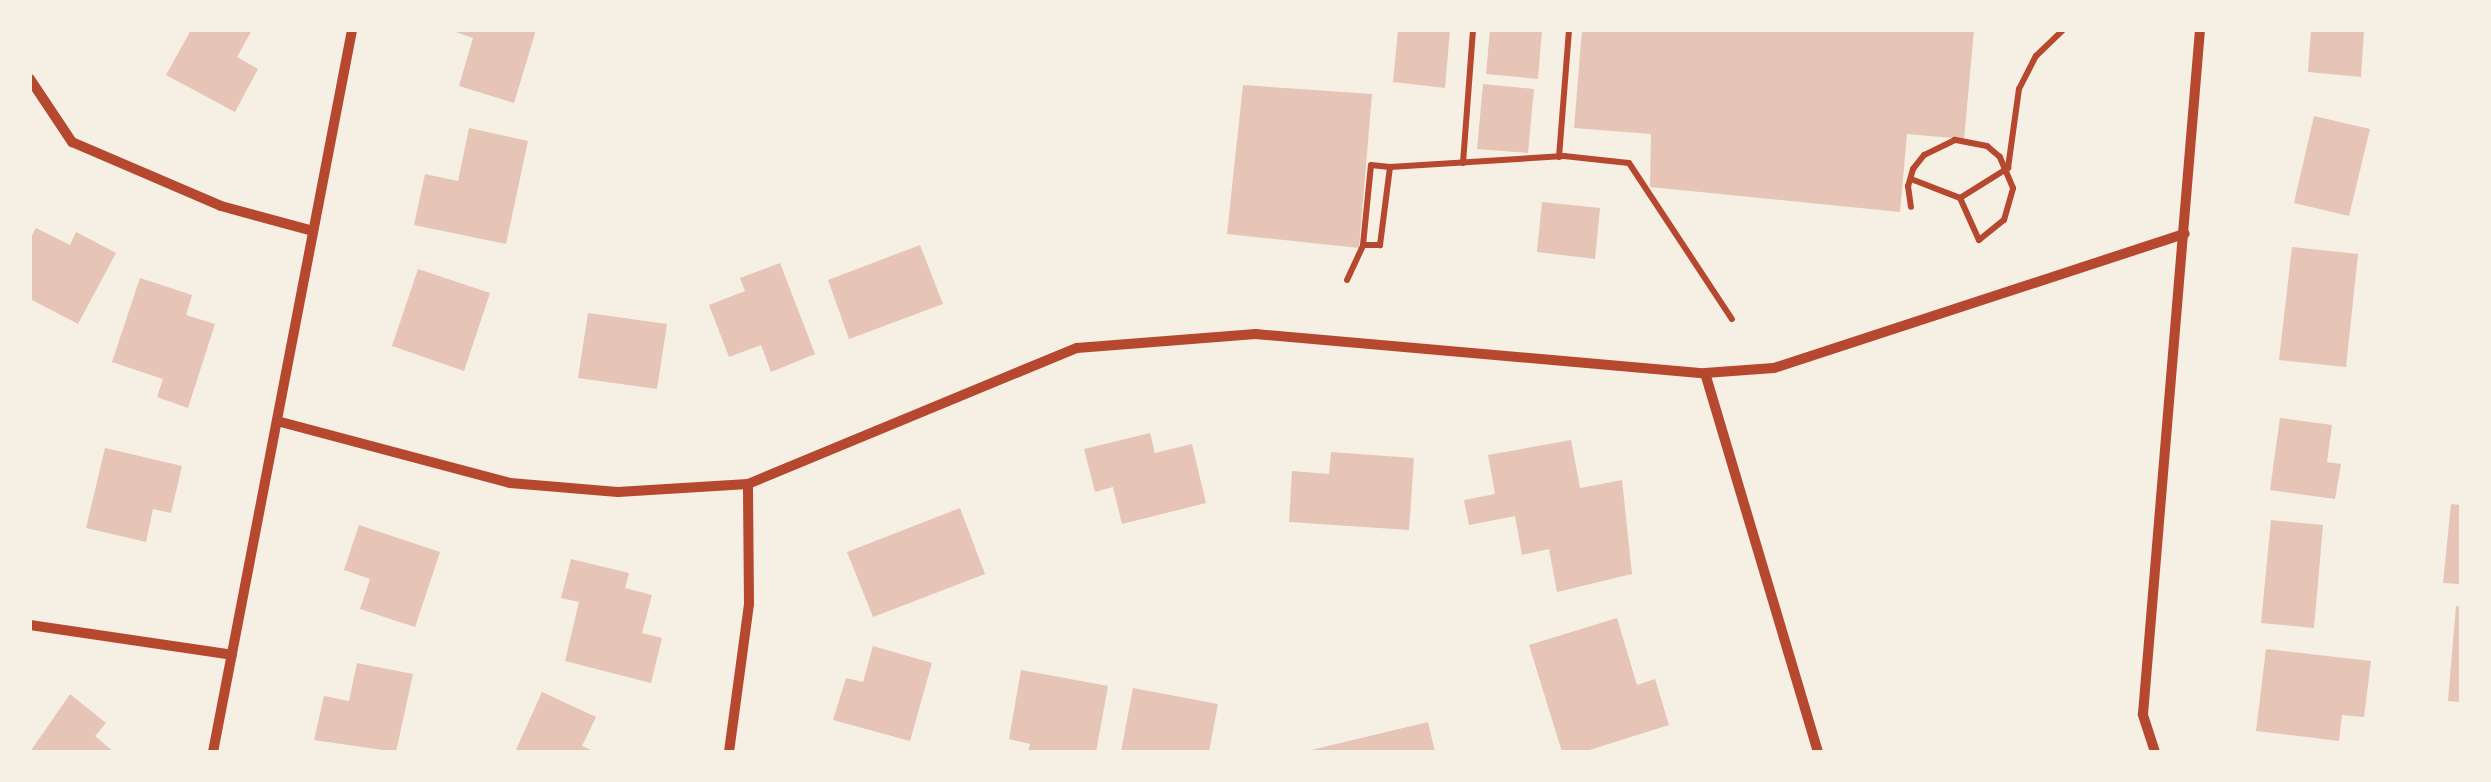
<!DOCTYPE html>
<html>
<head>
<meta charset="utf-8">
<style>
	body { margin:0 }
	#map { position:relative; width:2491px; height:782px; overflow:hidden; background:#f6efe4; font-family:"Nunito Sans",sans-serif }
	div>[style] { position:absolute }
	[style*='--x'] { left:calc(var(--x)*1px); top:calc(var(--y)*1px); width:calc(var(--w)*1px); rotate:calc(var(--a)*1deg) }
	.building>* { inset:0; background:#e6c5b7 }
	.path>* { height:6px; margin:-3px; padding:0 3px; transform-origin:3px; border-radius:3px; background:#b5482f }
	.minor>* { height:10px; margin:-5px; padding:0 5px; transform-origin:5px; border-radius:5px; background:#b5482f }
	span { translate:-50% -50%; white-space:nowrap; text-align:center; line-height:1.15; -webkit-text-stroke:9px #f6efe4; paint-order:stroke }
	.frame { position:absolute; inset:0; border:32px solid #f6efe4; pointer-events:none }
</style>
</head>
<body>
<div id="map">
	<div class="building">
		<i style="clip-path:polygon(191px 30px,252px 30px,237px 57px,258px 69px,235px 112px,166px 75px)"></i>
		<i style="clip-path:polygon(450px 30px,536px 30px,514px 103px,459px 86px,473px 38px)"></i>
		<i style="clip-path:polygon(1398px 30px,1450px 30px,1445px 88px,1393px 82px)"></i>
		<i style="clip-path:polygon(1490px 30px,1542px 30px,1538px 79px,1486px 74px)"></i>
		<i style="clip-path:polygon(1582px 30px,1974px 30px,1964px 139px,1907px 134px,1900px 212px,1650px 187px,1651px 134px,1574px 128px)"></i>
		<i style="clip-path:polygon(2311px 30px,2364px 30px,2361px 77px,2308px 72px)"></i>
		<i style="clip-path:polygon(1483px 84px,1534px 89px,1528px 153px,1477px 149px)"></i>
		<i style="clip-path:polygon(1243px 85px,1372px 94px,1359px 248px,1227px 234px)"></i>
		<i style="clip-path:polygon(2314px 116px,2370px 129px,2349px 216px,2294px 203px)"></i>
		<i style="clip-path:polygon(469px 128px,528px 141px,506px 244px,414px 225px,425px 174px,458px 181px)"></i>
		<i style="clip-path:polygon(1542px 202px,1600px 208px,1595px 259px,1537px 252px)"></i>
		<i style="clip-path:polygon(36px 228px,70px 245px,76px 232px,116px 253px,78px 324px,30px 299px,30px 239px)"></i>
		<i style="clip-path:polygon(920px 245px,943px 304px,849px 339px,828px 280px)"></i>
		<i style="clip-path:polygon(2292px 247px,2358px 254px,2346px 367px,2279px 360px)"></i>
		<i style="clip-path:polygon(780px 263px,815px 354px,771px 372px,761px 345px,729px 357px,709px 305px,745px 291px,740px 278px)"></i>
		<i style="clip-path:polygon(418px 269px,490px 293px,464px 371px,392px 346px)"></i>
		<i style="clip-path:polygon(140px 278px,192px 295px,186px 315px,215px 324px,188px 408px,157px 397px,163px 379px,112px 362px)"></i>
		<i style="clip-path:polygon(588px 313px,667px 324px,657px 389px,578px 378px)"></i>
		<i style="clip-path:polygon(2280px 418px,2332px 425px,2327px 462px,2341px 464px,2335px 499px,2270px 490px)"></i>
		<i style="clip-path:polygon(1150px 433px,1155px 453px,1192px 444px,1206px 503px,1122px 524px,1113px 487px,1095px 492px,1084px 449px)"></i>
		<i style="clip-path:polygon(1571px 440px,1580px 488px,1622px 480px,1632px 574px,1557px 592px,1549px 549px,1522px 555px,1515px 516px,1469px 525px,1464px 500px,1495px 494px,1488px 455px)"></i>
		<i style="clip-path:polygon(105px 448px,182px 466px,171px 513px,153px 509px,146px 542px,86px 528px)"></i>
		<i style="clip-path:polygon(1331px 452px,1414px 458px,1409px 530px,1289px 522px,1292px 471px,1329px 474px)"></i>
		<i style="clip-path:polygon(2451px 504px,2461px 505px,2461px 584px,2443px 583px)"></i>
		<i style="clip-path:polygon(960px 508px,985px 574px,873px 617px,847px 552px)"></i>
		<i style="clip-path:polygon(2271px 520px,2323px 525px,2314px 628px,2261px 623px)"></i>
		<i style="clip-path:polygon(359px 525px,440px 552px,415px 627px,360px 609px,370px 579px,344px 570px)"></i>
		<i style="clip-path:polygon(571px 559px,629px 573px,625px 588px,652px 595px,642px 633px,662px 638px,651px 683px,565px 661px,579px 602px,561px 598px)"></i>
		<i style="clip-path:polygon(2456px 606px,2461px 607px,2461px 702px,2448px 701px)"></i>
		<i style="clip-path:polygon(1617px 618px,1637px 685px,1655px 679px,1669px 725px,1583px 752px,1562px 752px,1529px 645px)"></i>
		<i style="clip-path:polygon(873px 646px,932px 663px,910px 741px,833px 720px,846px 678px,863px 682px)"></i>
		<i style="clip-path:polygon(2266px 649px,2371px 661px,2364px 717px,2342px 715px,2339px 741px,2256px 731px)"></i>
		<i style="clip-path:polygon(357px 663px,413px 674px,396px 752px,314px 740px,324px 696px,349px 701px)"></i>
		<i style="clip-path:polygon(1021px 670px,1108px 686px,1096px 752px,1028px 752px,1030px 744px,1009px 739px)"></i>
		<i style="clip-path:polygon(1133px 688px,1218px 704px,1209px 752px,1121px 752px)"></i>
		<i style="clip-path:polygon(542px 692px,596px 717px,582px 746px,595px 752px,515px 752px)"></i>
		<i style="clip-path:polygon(70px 694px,106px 723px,95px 736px,114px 752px,30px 752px)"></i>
		<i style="clip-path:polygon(1428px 722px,1435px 752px,1307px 752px,1307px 751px)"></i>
	</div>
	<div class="path">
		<i style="--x:1559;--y:157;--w:127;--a:-85.5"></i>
		<i style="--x:1463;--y:163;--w:133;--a:-85.7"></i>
		<i style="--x:1371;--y:165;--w:19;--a:6"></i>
		<i style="--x:1390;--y:167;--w:79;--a:97.3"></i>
		<i style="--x:1380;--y:245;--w:17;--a:180"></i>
		<i style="--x:1363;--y:245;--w:80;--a:-84.3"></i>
		<i style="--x:1390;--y:167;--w:174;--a:-3.6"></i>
		<i style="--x:1564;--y:156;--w:65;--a:6.1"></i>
		<i style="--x:1629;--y:163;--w:187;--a:56.6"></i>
		<i style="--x:1911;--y:179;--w:53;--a:21.2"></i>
		<i style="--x:1960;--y:198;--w:46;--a:65.7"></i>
		<i style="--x:1979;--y:240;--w:32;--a:-39"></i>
		<i style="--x:2004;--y:220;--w:33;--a:-74"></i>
		<i style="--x:2013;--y:188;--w:34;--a:-113"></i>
		<i style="--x:2000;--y:157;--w:17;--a:-140"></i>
		<i style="--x:1987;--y:146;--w:33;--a:-169"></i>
		<i style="--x:1955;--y:140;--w:34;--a:154"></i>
		<i style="--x:1924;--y:155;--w:18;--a:128"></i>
		<i style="--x:1913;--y:169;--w:18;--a:106"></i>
		<i style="--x:1908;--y:186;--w:21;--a:82"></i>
		<i style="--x:1960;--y:198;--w:57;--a:-32"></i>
		<i style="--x:2008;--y:168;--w:80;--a:-82.1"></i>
		<i style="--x:2019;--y:89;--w:37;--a:-63"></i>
		<i style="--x:2036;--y:56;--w:37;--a:-44"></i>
		<i style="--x:1347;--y:280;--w:38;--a:-65"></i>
	</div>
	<div class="minor">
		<i style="--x:30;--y:79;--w:76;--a:56.3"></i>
		<i style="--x:72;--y:142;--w:162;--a:23.2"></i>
		<i style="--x:221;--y:206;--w:95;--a:15.2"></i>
		<i style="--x:1705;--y:373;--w:395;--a:73.4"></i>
		<i style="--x:277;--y:421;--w:241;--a:14.9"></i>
		<i style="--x:510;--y:483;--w:108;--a:4.8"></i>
		<i style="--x:618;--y:492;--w:130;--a:-3.5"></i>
		<i style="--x:748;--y:484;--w:356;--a:-22.5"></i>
		<i style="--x:1077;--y:348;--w:179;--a:-4.5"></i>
		<i style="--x:1255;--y:334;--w:452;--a:5"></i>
		<i style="--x:1705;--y:373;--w:69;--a:-4.1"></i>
		<i style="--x:1774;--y:368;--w:432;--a:-18.1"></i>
		<i style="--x:30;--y:625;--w:204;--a:8.4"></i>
		<i style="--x:213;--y:752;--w:735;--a:-79.1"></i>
		<i style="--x:729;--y:752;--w:149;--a:-82.3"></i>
		<i style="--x:749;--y:604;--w:120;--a:-90.5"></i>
		<i style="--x:2155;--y:752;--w:40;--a:-108"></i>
		<i style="--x:2143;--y:714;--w:686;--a:-85.24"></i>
	</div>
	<div class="frame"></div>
</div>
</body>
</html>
